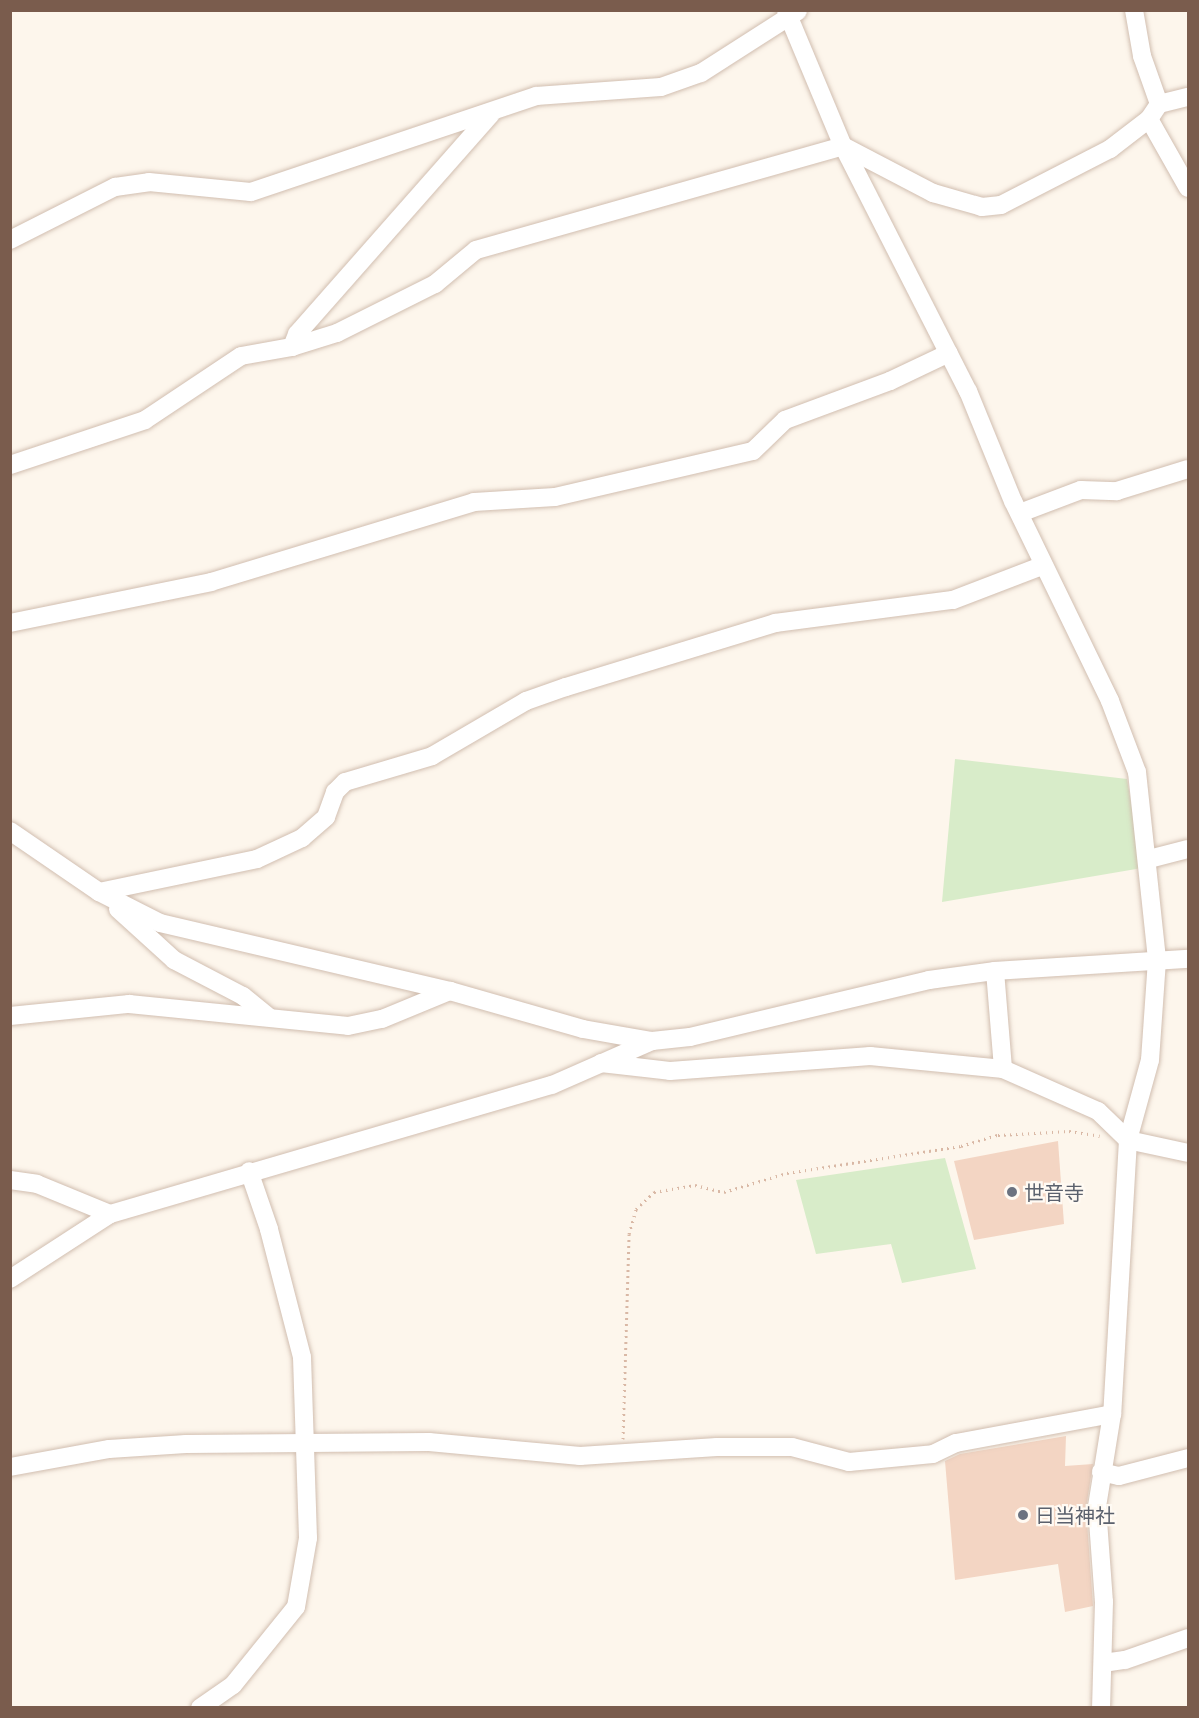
<!DOCTYPE html>
<html>
<head>
<meta charset="utf-8">
<style>
	body { margin:0 }
	#map { position:relative; width:1199px; height:1718px; overflow:hidden; background:#fdf6ec; font-family:Manrope,"Noto Sans JP",sans-serif }
	div>[style] { position:absolute }
	[style*='--x'] { left:calc(var(--x)*1px); top:calc(var(--y)*1px); width:calc(var(--w)*1px); rotate:calc(var(--a)*1deg) }
	.green>* { inset:0; background:#d8ecc9 }
	.building>* { inset:0; background:#f3d5c3 }
	.path>* { height:3px; margin-top:-1.5px; transform-origin:0; background:repeating-linear-gradient(90deg,#d9b8a5 0 1.5px,transparent 0 6px) }
	.roads { filter:drop-shadow(0 0 2px #d1beb0) drop-shadow(0 0 2px #d1beb0) }
	.minor>* { height:18px; margin:-9px; padding:0 9px; transform-origin:9px; border-radius:9px; background:#fff }
	.dots>* { width:16px; height:16px; translate:-50% -50%; box-sizing:border-box; border:3px solid #fffaf3; border-radius:50% }
	span { translate:-50% -50%; white-space:nowrap; text-align:center; line-height:1.15; -webkit-text-stroke:4.5px #fffaf3; paint-order:stroke }
	.worship-label { font-size:20px; color:#5b616d }
	.left { translate:0 -50%; text-align:left }
	.frame { position:absolute; inset:0; border:12px solid #7a5c4d; pointer-events:none }
</style>
</head>
<body>
<div id="map">
	<div class="green">
		<i style="clip-path:polygon(955px 759px,1127px 779px,1142px 868px,942px 902px)"></i>
		<i style="clip-path:polygon(945px 1158px,976px 1269px,902px 1283px,891px 1244px,816px 1254px,796px 1180px)"></i>
	</div>
	<div class="building">
		<i style="clip-path:polygon(1058px 1141px,1064px 1224px,974px 1240px,954px 1161px)"></i>
		<i style="clip-path:polygon(1066px 1436px,1065px 1466px,1093px 1464px,1086px 1508px,1093px 1606px,1065px 1612px,1058px 1564px,955px 1580px,945px 1461px,960px 1454px)"></i>
	</div>
	<div class="path">
		<i style="--x:623;--y:1439;--w:205;--a:-88.3"></i>
		<i style="--x:629;--y:1234;--w:26;--a:-74"></i>
		<i style="--x:636;--y:1209;--w:25;--a:-43"></i>
		<i style="--x:654;--y:1192;--w:42;--a:-9.7"></i>
		<i style="--x:695;--y:1185;--w:30;--a:14"></i>
		<i style="--x:724;--y:1192;--w:66;--a:-16.8"></i>
		<i style="--x:787;--y:1173;--w:176;--a:-8.8"></i>
		<i style="--x:961;--y:1146;--w:39;--a:-17"></i>
		<i style="--x:998;--y:1135;--w:71;--a:-3.2"></i>
		<i style="--x:1069;--y:1131;--w:31;--a:9"></i>
	</div>
	<div class="roads">
		<div class="minor">
			<i style="--x:786;--y:10;--w:147;--a:67.3"></i>
			<i style="--x:843;--y:146;--w:275;--a:63"></i>
			<i style="--x:968;--y:391;--w:119;--a:67.8"></i>
			<i style="--x:1013;--y:501;--w:222;--a:64.1"></i>
			<i style="--x:1110;--y:701;--w:76;--a:69.2"></i>
			<i style="--x:1137;--y:772;--w:189;--a:83.9"></i>
			<i style="--x:1157;--y:960;--w:100;--a:94"></i>
			<i style="--x:1150;--y:1060;--w:83;--a:105.4"></i>
			<i style="--x:1128;--y:1140;--w:274;--a:93.3"></i>
			<i style="--x:1112;--y:1414;--w:94;--a:99.2"></i>
			<i style="--x:1097;--y:1507;--w:95;--a:85.8"></i>
			<i style="--x:1104;--y:1602;--w:106;--a:91.6"></i>
			<i style="--x:1134;--y:10;--w:47;--a:80.1"></i>
			<i style="--x:1142;--y:56;--w:51;--a:70.5"></i>
			<i style="--x:1149;--y:119;--w:79;--a:60.5"></i>
			<i style="--x:10;--y:240;--w:118;--a:-26.8"></i>
			<i style="--x:115;--y:187;--w:34;--a:-8"></i>
			<i style="--x:149;--y:182;--w:102;--a:5.6"></i>
			<i style="--x:251;--y:192;--w:301;--a:-18.6"></i>
			<i style="--x:536;--y:96;--w:125;--a:-4.1"></i>
			<i style="--x:661;--y:87;--w:42;--a:-19.3"></i>
			<i style="--x:701;--y:73;--w:115;--a:-32.6"></i>
			<i style="--x:292;--y:347;--w:47;--a:-17.3"></i>
			<i style="--x:337;--y:333;--w:110;--a:-26.6"></i>
			<i style="--x:435;--y:284;--w:53;--a:-39.7"></i>
			<i style="--x:476;--y:250;--w:381;--a:-15.8"></i>
			<i style="--x:843;--y:146;--w:102;--a:27.6"></i>
			<i style="--x:933;--y:193;--w:51;--a:15.9"></i>
			<i style="--x:982;--y:207;--w:19;--a:-6"></i>
			<i style="--x:1001;--y:205;--w:123;--a:-27.2"></i>
			<i style="--x:1110;--y:149;--w:49;--a:-37.6"></i>
			<i style="--x:1149;--y:119;--w:18;--a:-56"></i>
			<i style="--x:1159;--y:104;--w:30;--a:-14"></i>
			<i style="--x:10;--y:465;--w:142;--a:-18.4"></i>
			<i style="--x:145;--y:420;--w:115;--a:-33.7"></i>
			<i style="--x:241;--y:356;--w:52;--a:-10"></i>
			<i style="--x:292;--y:347;--w:14;--a:-69"></i>
			<i style="--x:297;--y:334;--w:293;--a:-48.6"></i>
			<i style="--x:1020;--y:513;--w:65;--a:-20.7"></i>
			<i style="--x:1081;--y:490;--w:36;--a:2"></i>
			<i style="--x:1117;--y:491;--w:74;--a:-17.2"></i>
			<i style="--x:10;--y:623;--w:205;--a:-11.5"></i>
			<i style="--x:211;--y:582;--w:275;--a:-16.9"></i>
			<i style="--x:474;--y:502;--w:81;--a:-3.5"></i>
			<i style="--x:555;--y:497;--w:203;--a:-13.1"></i>
			<i style="--x:753;--y:451;--w:45;--a:-44.1"></i>
			<i style="--x:785;--y:420;--w:112;--a:-20.4"></i>
			<i style="--x:890;--y:381;--w:65;--a:-25.4"></i>
			<i style="--x:10;--y:831;--w:108;--a:34.4"></i>
			<i style="--x:99;--y:892;--w:68;--a:26.9"></i>
			<i style="--x:160;--y:923;--w:298;--a:13.2"></i>
			<i style="--x:450;--y:991;--w:138;--a:15.9"></i>
			<i style="--x:583;--y:1029;--w:70;--a:9.9"></i>
			<i style="--x:652;--y:1041;--w:38;--a:-6"></i>
			<i style="--x:690;--y:1037;--w:246;--a:-13.4"></i>
			<i style="--x:929;--y:980;--w:67;--a:-7.8"></i>
			<i style="--x:995;--y:971;--w:193;--a:-3.6"></i>
			<i style="--x:1149;--y:859;--w:40;--a:-14.4"></i>
			<i style="--x:99;--y:892;--w:161;--a:-11.8"></i>
			<i style="--x:257;--y:859;--w:50;--a:-25"></i>
			<i style="--x:302;--y:838;--w:32;--a:-41"></i>
			<i style="--x:326;--y:817;--w:27;--a:-70"></i>
			<i style="--x:335;--y:792;--w:14;--a:-45"></i>
			<i style="--x:345;--y:782;--w:91;--a:-16.6"></i>
			<i style="--x:432;--y:756;--w:109;--a:-30.3"></i>
			<i style="--x:526;--y:701;--w:42;--a:-19.3"></i>
			<i style="--x:566;--y:687;--w:219;--a:-17"></i>
			<i style="--x:775;--y:623;--w:179;--a:-7.4"></i>
			<i style="--x:953;--y:600;--w:97;--a:-21"></i>
			<i style="--x:118;--y:909;--w:76;--a:42.3"></i>
			<i style="--x:174;--y:960;--w:78;--a:27.6"></i>
			<i style="--x:243;--y:996;--w:32;--a:39"></i>
			<i style="--x:995;--y:971;--w:98;--a:85.3"></i>
			<i style="--x:1003;--y:1069;--w:104;--a:23.9"></i>
			<i style="--x:1098;--y:1111;--w:42;--a:44"></i>
			<i style="--x:1128;--y:1140;--w:61;--a:12.2"></i>
			<i style="--x:10;--y:1016;--w:120;--a:-5.8"></i>
			<i style="--x:129;--y:1004;--w:220;--a:5.7"></i>
			<i style="--x:348;--y:1026;--w:35;--a:-12"></i>
			<i style="--x:382;--y:1019;--w:74;--a:-22.4"></i>
			<i style="--x:601;--y:1063;--w:69;--a:6.6"></i>
			<i style="--x:670;--y:1071;--w:201;--a:-4.3"></i>
			<i style="--x:870;--y:1056;--w:134;--a:5.6"></i>
			<i style="--x:10;--y:1180;--w:27;--a:8"></i>
			<i style="--x:37;--y:1184;--w:79;--a:22.3"></i>
			<i style="--x:10;--y:1279;--w:119;--a:-33"></i>
			<i style="--x:110;--y:1214;--w:460;--a:-16.3"></i>
			<i style="--x:552;--y:1085;--w:109;--a:-23.7"></i>
			<i style="--x:10;--y:1467;--w:101;--a:-10.3"></i>
			<i style="--x:109;--y:1449;--w:77;--a:-3.7"></i>
			<i style="--x:186;--y:1444;--w:243;--a:-0.5"></i>
			<i style="--x:429;--y:1442;--w:152;--a:5.3"></i>
			<i style="--x:580;--y:1456;--w:137;--a:-3.8"></i>
			<i style="--x:717;--y:1447;--w:75;--a:0"></i>
			<i style="--x:792;--y:1447;--w:59;--a:14.7"></i>
			<i style="--x:849;--y:1462;--w:84;--a:-5.4"></i>
			<i style="--x:933;--y:1454;--w:25;--a:-26"></i>
			<i style="--x:956;--y:1443;--w:159;--a:-10.5"></i>
			<i style="--x:1101;--y:1472;--w:18;--a:13"></i>
			<i style="--x:1119;--y:1476;--w:71;--a:-14.6"></i>
			<i style="--x:1103;--y:1663;--w:22;--a:-8"></i>
			<i style="--x:1125;--y:1660;--w:67;--a:-19.2"></i>
			<i style="--x:200;--y:1708;--w:40;--a:-34.9"></i>
			<i style="--x:233;--y:1685;--w:100;--a:-51.1"></i>
			<i style="--x:296;--y:1607;--w:70;--a:-80.1"></i>
			<i style="--x:308;--y:1538;--w:181;--a:-91.9"></i>
			<i style="--x:302;--y:1357;--w:132;--a:-104.5"></i>
			<i style="--x:269;--y:1229;--w:61;--a:-109"></i>
		</div>
	</div>
	<div class="dots">
		<i style="left:1012px;top:1192px;background:#6b7280"></i>
		<i style="left:1023px;top:1515px;background:#6b7280"></i>
	</div>
	<div class="worship-label">
		<span class="left" style="left:1024px;top:1192px">世音寺</span>
		<span class="left" style="left:1035px;top:1515px">日当神社</span>
	</div>
	<div class="frame"></div>
</div>
</body>
</html>
